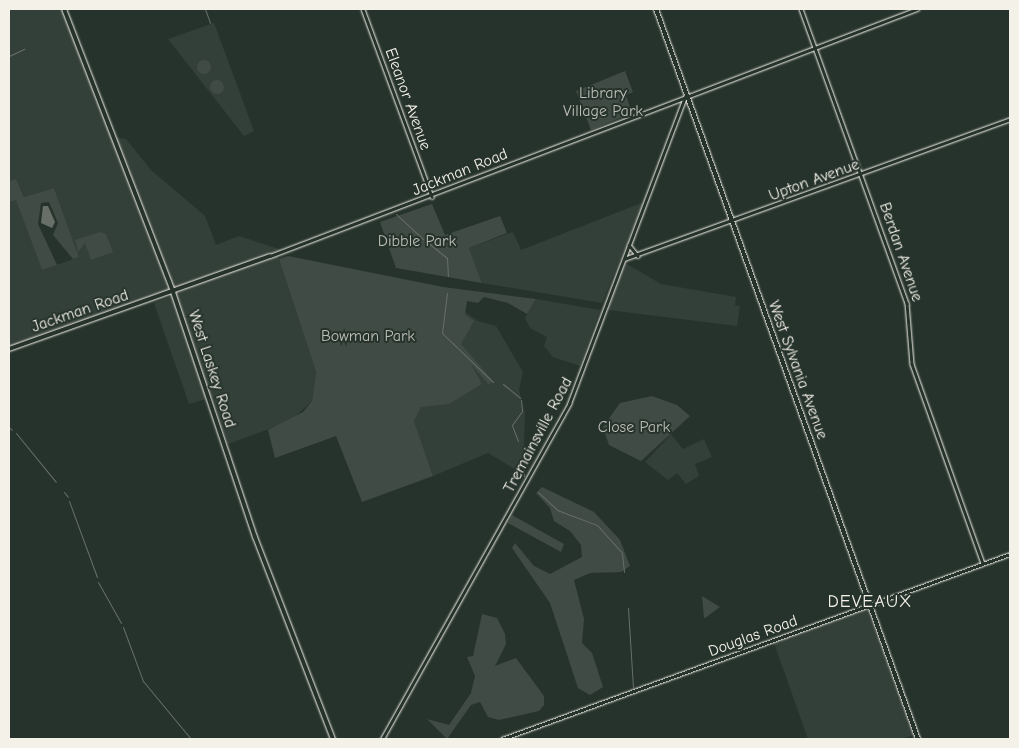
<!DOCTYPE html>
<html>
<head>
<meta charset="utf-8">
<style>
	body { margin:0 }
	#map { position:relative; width:1019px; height:748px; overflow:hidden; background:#26332d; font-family:"Comic Neue",sans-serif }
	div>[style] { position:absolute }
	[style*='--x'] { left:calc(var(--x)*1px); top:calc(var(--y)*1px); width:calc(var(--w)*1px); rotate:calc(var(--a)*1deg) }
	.built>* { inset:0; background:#333f39 }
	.green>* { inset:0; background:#414b45 }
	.round { border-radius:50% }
	.water>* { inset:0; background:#676f68 }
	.stream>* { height:1px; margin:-0.5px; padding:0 0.5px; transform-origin:0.5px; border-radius:0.5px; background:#676f68 }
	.roads { filter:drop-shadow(0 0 1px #f4f1e8) drop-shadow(0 0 1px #f4f1e8) }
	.minor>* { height:2.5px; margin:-1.25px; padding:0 1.25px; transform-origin:1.25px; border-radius:1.25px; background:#26332d }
	.major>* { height:4px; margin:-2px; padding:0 2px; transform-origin:2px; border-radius:2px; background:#26332d }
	span { translate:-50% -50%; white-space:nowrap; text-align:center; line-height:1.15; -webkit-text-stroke:4px #26332d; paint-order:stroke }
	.park-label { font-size:16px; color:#bebfb7 }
	.street-label { font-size:16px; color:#f4f1e8 }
	.neighbourhood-label { font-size:18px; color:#f4f1e8; letter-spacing:1px }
	.frame { position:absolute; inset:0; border:10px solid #f4f1e8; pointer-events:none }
</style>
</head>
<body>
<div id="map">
	<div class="built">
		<i style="clip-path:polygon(9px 9px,64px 9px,115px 137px,126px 139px,151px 170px,205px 216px,216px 245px,239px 236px,285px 251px,196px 284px,278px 256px,316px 372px,312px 401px,289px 422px,228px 444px,213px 397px,189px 404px,154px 303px,177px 294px,176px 291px,9px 349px,9px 202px,16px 199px,42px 270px,79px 257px,54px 188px,24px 197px,16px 179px,9px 181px)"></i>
		<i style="clip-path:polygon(214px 23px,254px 131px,244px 136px,168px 39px)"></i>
		<i style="clip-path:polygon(644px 202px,602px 303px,482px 283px,469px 248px,513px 232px,521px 250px)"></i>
		<i style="clip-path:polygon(625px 263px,661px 284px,736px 297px,735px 305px,740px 306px,737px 326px,608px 310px)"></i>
		<i style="clip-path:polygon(442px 296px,478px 321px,496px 326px,523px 372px,519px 390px,525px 413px,523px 474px,488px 453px,433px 476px,414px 421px,421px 407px)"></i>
		<i style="clip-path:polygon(536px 299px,600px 310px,580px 366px,553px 357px,544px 346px,547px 337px,530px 328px,525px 318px)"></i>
		<i style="clip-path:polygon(671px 434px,683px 449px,704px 439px,712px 457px,695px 464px,699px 476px,686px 484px,677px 473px,668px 480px,645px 462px)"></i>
		<i style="clip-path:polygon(867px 609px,913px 735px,903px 739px,808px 739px,774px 643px)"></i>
	</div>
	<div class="green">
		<i class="round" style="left:197px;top:60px;width:14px;height:14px"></i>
		<i style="clip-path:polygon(625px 71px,633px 92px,626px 95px,632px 113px,591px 130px,576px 91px)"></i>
		<i class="round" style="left:210px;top:80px;width:14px;height:14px"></i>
		<i style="clip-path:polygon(16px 179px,24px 197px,54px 188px,79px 257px,73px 259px,53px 235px,58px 223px,49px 202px,41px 203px,38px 224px,57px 265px,42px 270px,16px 200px,9px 202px,9px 181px)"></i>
		<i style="clip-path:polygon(432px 204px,445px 235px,500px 216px,507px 233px,469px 248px,482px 283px,396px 268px,380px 222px)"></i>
		<i style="clip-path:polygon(100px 232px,106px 234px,113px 252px,91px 260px,85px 243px,78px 252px,75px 240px)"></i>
		<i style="clip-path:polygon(288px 256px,443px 287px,536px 299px,527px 314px,508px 303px,484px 297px,478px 303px,467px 301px,465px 315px,474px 321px,461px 344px,493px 381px,489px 385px,471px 364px,482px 384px,449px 404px,421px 407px,414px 421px,433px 476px,362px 502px,336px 436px,275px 458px,268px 430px,303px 412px,312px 401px,316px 372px,279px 259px)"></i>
		<i style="clip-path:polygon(652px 396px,677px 405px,690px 416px,641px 461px,609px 445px,603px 427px,620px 403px)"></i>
		<i style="clip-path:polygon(542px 487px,594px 512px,620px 540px,630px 566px,621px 572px,590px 573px,574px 580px,584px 619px,582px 643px,592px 653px,603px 687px,590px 695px,578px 688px,550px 603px,512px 548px,515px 543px,534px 566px,550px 574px,582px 557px,581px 545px,570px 531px,554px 521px,550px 508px,536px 493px)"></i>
		<i style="clip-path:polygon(512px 515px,564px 544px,561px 552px,508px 523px)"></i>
		<i style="clip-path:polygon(702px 596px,720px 607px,705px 618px,704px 618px)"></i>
		<i style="clip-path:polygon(482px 614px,497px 618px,505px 634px,506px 644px,495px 666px,516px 658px,544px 696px,544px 705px,539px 711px,499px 720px,488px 717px,480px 702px,471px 705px,447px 739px,427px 719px,449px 725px,471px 693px,475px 676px,467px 657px,473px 656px)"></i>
	</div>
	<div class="water">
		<i style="clip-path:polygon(43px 206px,48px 206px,55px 222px,52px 228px,41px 223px)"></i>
	</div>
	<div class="stream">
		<i style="--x:205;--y:9;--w:15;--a:70"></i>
		<i style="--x:9;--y:56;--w:17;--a:-25"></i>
		<i style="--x:396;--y:214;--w:37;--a:43"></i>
		<i style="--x:426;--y:241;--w:27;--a:39"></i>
		<i style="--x:447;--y:258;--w:18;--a:87"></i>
		<i style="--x:447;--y:293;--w:40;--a:97.1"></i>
		<i style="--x:442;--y:333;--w:71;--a:43.9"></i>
		<i style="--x:503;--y:384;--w:22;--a:39"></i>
		<i style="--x:9;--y:427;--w:4;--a:45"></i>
		<i style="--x:16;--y:433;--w:63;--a:50.8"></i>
		<i style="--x:518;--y:441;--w:17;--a:-111"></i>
		<i style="--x:512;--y:425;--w:17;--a:-54"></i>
		<i style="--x:522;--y:411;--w:11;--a:-95"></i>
		<i style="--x:524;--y:476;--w:19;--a:-90"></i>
		<i style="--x:64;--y:492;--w:6;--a:51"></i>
		<i style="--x:538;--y:492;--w:26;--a:43"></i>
		<i style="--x:557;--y:510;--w:43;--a:20.6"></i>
		<i style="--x:597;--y:525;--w:38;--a:48"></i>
		<i style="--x:622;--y:553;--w:19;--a:84"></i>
		<i style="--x:69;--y:501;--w:81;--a:69.8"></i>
		<i style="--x:98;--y:582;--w:47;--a:60.7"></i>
		<i style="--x:628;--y:608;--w:79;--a:86.4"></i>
		<i style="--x:123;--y:627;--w:58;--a:69.7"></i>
		<i style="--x:143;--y:681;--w:75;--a:50.4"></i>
	</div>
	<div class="roads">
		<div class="minor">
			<i style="--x:363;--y:9;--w:200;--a:69.8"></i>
			<i style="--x:801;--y:9;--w:313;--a:70.2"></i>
			<i style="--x:907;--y:303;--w:61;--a:85.3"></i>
			<i style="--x:912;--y:364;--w:211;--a:70.4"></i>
			<i style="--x:629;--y:245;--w:14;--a:51"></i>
			<i style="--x:270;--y:256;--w:693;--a:-20.89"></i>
			<i style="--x:624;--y:259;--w:411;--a:-19.9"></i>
			<i style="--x:382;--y:739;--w:384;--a:-60.8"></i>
			<i style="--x:569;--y:404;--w:331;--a:-69.3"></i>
			<i style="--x:502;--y:739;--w:541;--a:-20.01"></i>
		</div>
		<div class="major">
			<i style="--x:64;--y:9;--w:303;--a:68.9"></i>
			<i style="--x:173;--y:292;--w:258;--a:71.5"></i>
			<i style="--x:255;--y:537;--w:217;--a:68.9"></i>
			<i style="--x:656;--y:9;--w:776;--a:70.26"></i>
			<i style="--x:9;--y:349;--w:277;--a:-19.6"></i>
		</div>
	</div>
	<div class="park-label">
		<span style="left:603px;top:102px">Library<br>Village Park</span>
		<span style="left:417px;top:241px">Dibble Park</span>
		<span style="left:368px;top:336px">Bowman Park</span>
		<span style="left:634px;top:427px">Close Park</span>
	</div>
	<div class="street-label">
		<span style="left:408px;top:99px;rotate:70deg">Eleanor Avenue</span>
		<span style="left:460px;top:172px;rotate:-22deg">Jackman Road</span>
		<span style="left:814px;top:180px;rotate:-20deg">Upton Avenue</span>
		<span style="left:901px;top:252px;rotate:71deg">Berdan Avenue</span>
		<span style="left:80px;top:311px;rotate:-19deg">Jackman Road</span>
		<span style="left:212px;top:369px;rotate:72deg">West Laskey Road</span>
		<span style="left:798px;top:370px;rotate:70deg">West Sylvania Avenue</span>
		<span style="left:538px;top:435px;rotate:-62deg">Tremainsville Road</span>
		<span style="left:753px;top:636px;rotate:-20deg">Douglas Road</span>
	</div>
	<div class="neighbourhood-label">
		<span style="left:870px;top:602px">DEVEAUX</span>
	</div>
	<div class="frame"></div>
</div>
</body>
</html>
